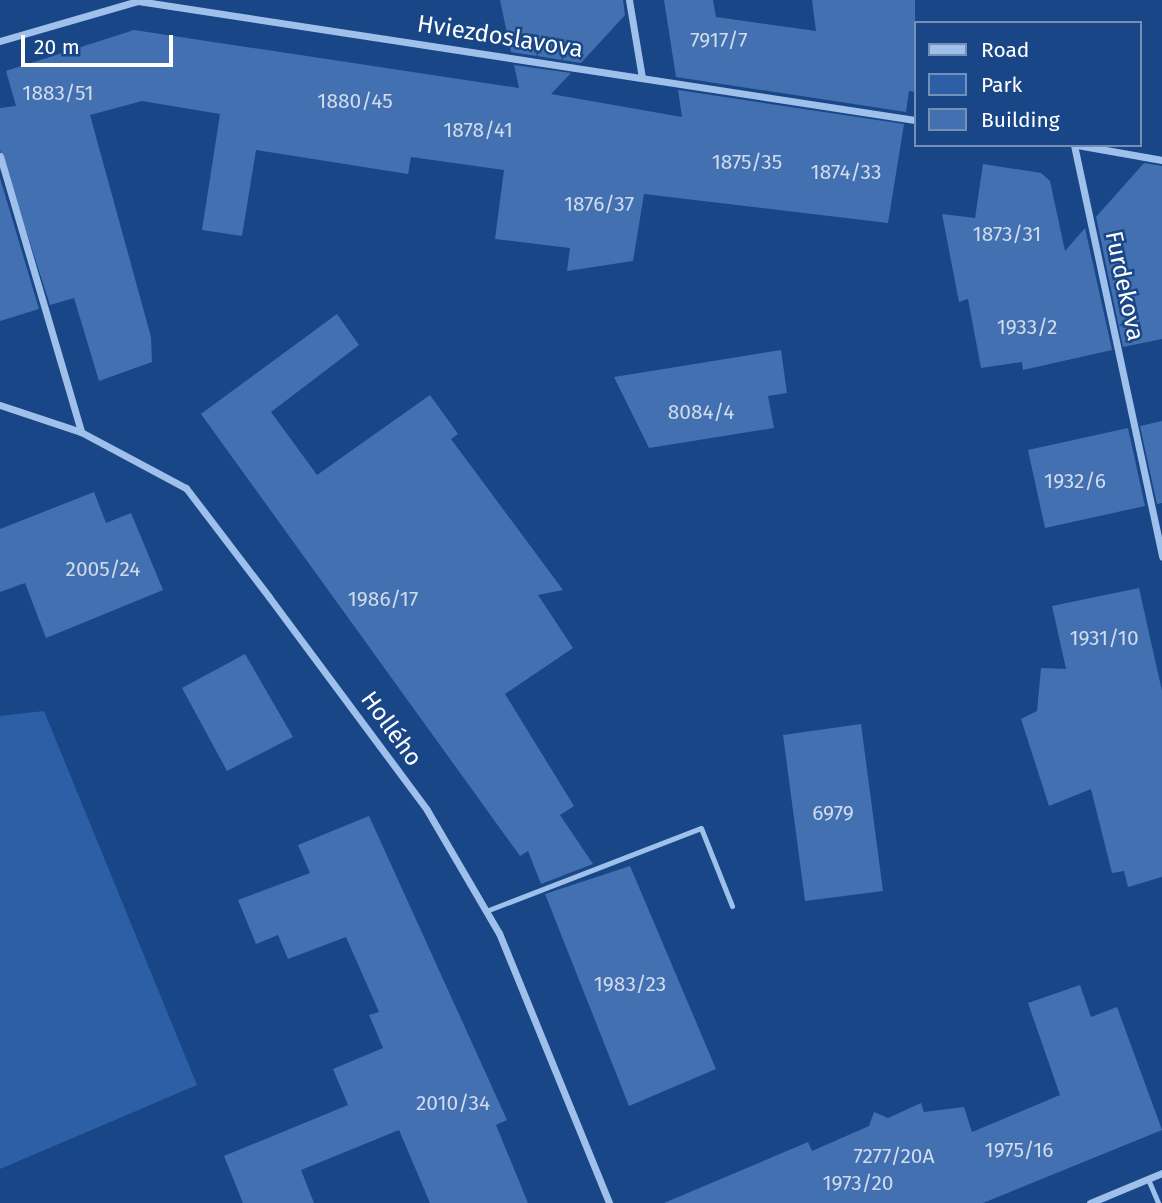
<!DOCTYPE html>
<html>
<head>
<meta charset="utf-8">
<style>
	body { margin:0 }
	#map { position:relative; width:1162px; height:1203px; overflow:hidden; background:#194686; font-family:"Fira Sans",sans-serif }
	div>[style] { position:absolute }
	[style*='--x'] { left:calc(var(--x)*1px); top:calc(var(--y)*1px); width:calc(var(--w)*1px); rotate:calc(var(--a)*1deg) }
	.green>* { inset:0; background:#2c5fa5 }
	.building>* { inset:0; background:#4270b0 }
	.service>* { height:5px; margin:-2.5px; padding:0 2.5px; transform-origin:2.5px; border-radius:2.5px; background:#a0c0ec }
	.minor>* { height:7px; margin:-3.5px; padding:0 3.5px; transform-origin:3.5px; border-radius:3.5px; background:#a0c0ec }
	span { translate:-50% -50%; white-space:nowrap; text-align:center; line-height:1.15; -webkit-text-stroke:5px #194686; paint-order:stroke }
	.number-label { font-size:21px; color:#d0dbeb }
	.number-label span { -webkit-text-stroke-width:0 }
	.street-label { font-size:24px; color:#fff }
	.legend { position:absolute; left:914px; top:21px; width:228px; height:126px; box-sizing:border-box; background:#194686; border:2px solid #7590b6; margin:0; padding:9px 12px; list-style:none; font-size:21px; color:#fff }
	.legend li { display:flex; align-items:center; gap:14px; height:35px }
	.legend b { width:35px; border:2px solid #7590b6 }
	.scale { position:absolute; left:21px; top:35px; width:152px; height:32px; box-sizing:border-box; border:4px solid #fff; border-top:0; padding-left:9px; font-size:21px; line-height:24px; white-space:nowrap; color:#fff; -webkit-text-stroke:5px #194686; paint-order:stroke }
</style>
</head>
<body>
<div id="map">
	<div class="green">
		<i style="clip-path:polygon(44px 711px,197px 1085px,0 1169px,0 716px)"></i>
	</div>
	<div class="building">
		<i style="clip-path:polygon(500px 0,623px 0,625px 15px,581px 63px,511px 52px)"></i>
		<i style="clip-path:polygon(664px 0,713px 0,716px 17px,816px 31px,812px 0,915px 0,915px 92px,909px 91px,906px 112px,676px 77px)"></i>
		<i style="clip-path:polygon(134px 30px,519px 88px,514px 65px,571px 73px,551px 94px,682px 117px,678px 90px,904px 124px,888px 223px,644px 194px,633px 261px,567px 271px,570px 248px,495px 239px,504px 170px,411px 157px,408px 174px,256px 150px,242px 236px,202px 230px,220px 114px,142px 101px,90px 115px,151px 337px,152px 362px,99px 381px,74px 298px,50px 305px,0 150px,0 108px,16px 106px,6px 71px)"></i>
		<i style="clip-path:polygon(1144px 163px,1162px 166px,1162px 339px,1123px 347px,1096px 217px)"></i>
		<i style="clip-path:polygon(983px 164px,1041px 173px,1050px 181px,1065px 251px,1085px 228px,1112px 350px,1023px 370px,1022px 362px,981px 368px,968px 299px,959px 302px,942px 214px,975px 218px)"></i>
		<i style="clip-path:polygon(0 178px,39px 309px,0 321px)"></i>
		<i style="clip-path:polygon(337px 314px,359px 345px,271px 412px,317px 475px,430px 395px,458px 434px,451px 439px,563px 590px,538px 595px,573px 648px,505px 694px,574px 806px,560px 815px,593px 864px,541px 884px,528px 851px,520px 856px,201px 414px)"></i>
		<i style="clip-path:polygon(781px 350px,787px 393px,768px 396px,774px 428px,649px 448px,614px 377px)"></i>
		<i style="clip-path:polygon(1162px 421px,1162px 503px,1157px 504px,1140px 426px)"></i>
		<i style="clip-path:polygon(1128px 428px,1145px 506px,1045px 528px,1028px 450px)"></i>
		<i style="clip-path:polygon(94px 492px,106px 523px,131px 513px,163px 590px,46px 638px,25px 583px,0 592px,0 529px)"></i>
		<i style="clip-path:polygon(1139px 588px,1162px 691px,1162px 877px,1128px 887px,1124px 871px,1112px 873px,1091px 789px,1049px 806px,1021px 719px,1037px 711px,1041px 668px,1066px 669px,1052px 606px)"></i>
		<i style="clip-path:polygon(245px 654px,293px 737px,227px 771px,182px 688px)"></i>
		<i style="clip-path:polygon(861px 724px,883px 891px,805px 901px,783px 735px)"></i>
		<i style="clip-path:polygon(369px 816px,507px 1120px,496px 1125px,528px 1203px,430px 1203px,399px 1130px,301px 1170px,314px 1203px,243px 1203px,224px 1156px,348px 1105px,333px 1069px,383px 1048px,369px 1015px,379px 1012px,346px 937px,288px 959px,278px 935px,256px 944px,238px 900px,310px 873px,298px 845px)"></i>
		<i style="clip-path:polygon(630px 866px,716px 1069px,629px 1106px,545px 894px)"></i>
		<i style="clip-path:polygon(1080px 985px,1091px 1017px,1117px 1007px,1162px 1130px,983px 1203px,664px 1203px,808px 1142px,812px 1151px,869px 1126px,874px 1112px,888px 1118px,921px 1103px,924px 1112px,964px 1107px,972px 1132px,1060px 1095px,1028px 1003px)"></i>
	</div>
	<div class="service">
		<i style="--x:486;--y:911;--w:230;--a:-21.1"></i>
		<i style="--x:701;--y:828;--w:84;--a:68.3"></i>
		<i style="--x:1148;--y:1179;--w:26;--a:67"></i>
	</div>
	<div class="minor">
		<i style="--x:629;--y:0;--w:79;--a:80.5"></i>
		<i style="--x:0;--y:41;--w:144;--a:-16.2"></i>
		<i style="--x:138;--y:1;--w:786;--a:8.71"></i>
		<i style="--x:1074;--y:145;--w:421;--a:77.9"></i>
		<i style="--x:1077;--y:145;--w:86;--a:10"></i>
		<i style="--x:0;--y:156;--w:288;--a:73.6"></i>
		<i style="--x:0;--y:405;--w:85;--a:18.4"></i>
		<i style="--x:81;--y:432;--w:119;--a:28.1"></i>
		<i style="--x:186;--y:488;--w:137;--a:52.7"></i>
		<i style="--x:269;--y:597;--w:265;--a:53.4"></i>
		<i style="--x:427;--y:810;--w:143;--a:59.7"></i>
		<i style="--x:499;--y:933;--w:292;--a:67.8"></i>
		<i style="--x:1090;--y:1203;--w:78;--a:-22.6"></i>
	</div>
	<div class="number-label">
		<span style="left:719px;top:40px">7917/7</span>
		<span style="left:58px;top:93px">1883/51</span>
		<span style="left:355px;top:101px">1880/45</span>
		<span style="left:478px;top:130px">1878/41</span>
		<span style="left:747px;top:162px">1875/35</span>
		<span style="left:846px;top:172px">1874/33</span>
		<span style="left:599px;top:204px">1876/37</span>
		<span style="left:1007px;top:234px">1873/31</span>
		<span style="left:1027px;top:327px">1933/2</span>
		<span style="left:701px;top:412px">8084/4</span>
		<span style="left:1075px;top:481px">1932/6</span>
		<span style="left:103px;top:569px">2005/24</span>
		<span style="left:383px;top:599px">1986/17</span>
		<span style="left:1104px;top:638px">1931/10</span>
		<span style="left:833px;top:813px">6979</span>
		<span style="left:630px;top:984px">1983/23</span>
		<span style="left:453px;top:1103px">2010/34</span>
		<span style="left:1019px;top:1150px">1975/16</span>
		<span style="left:894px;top:1156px">7277/20A</span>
		<span style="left:858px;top:1183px">1973/20</span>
	</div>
	<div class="street-label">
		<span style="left:500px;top:37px;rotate:9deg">Hviezdoslavova</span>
		<span style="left:1124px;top:286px;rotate:78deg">Furdekova</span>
		<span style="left:391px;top:729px;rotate:54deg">Hollého</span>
	</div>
	<ul class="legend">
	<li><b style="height:9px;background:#a0c0ec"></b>Road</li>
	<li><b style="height:19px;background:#2c5fa5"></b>Park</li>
	<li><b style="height:19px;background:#4270b0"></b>Building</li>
	</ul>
	<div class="scale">20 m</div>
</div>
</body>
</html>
